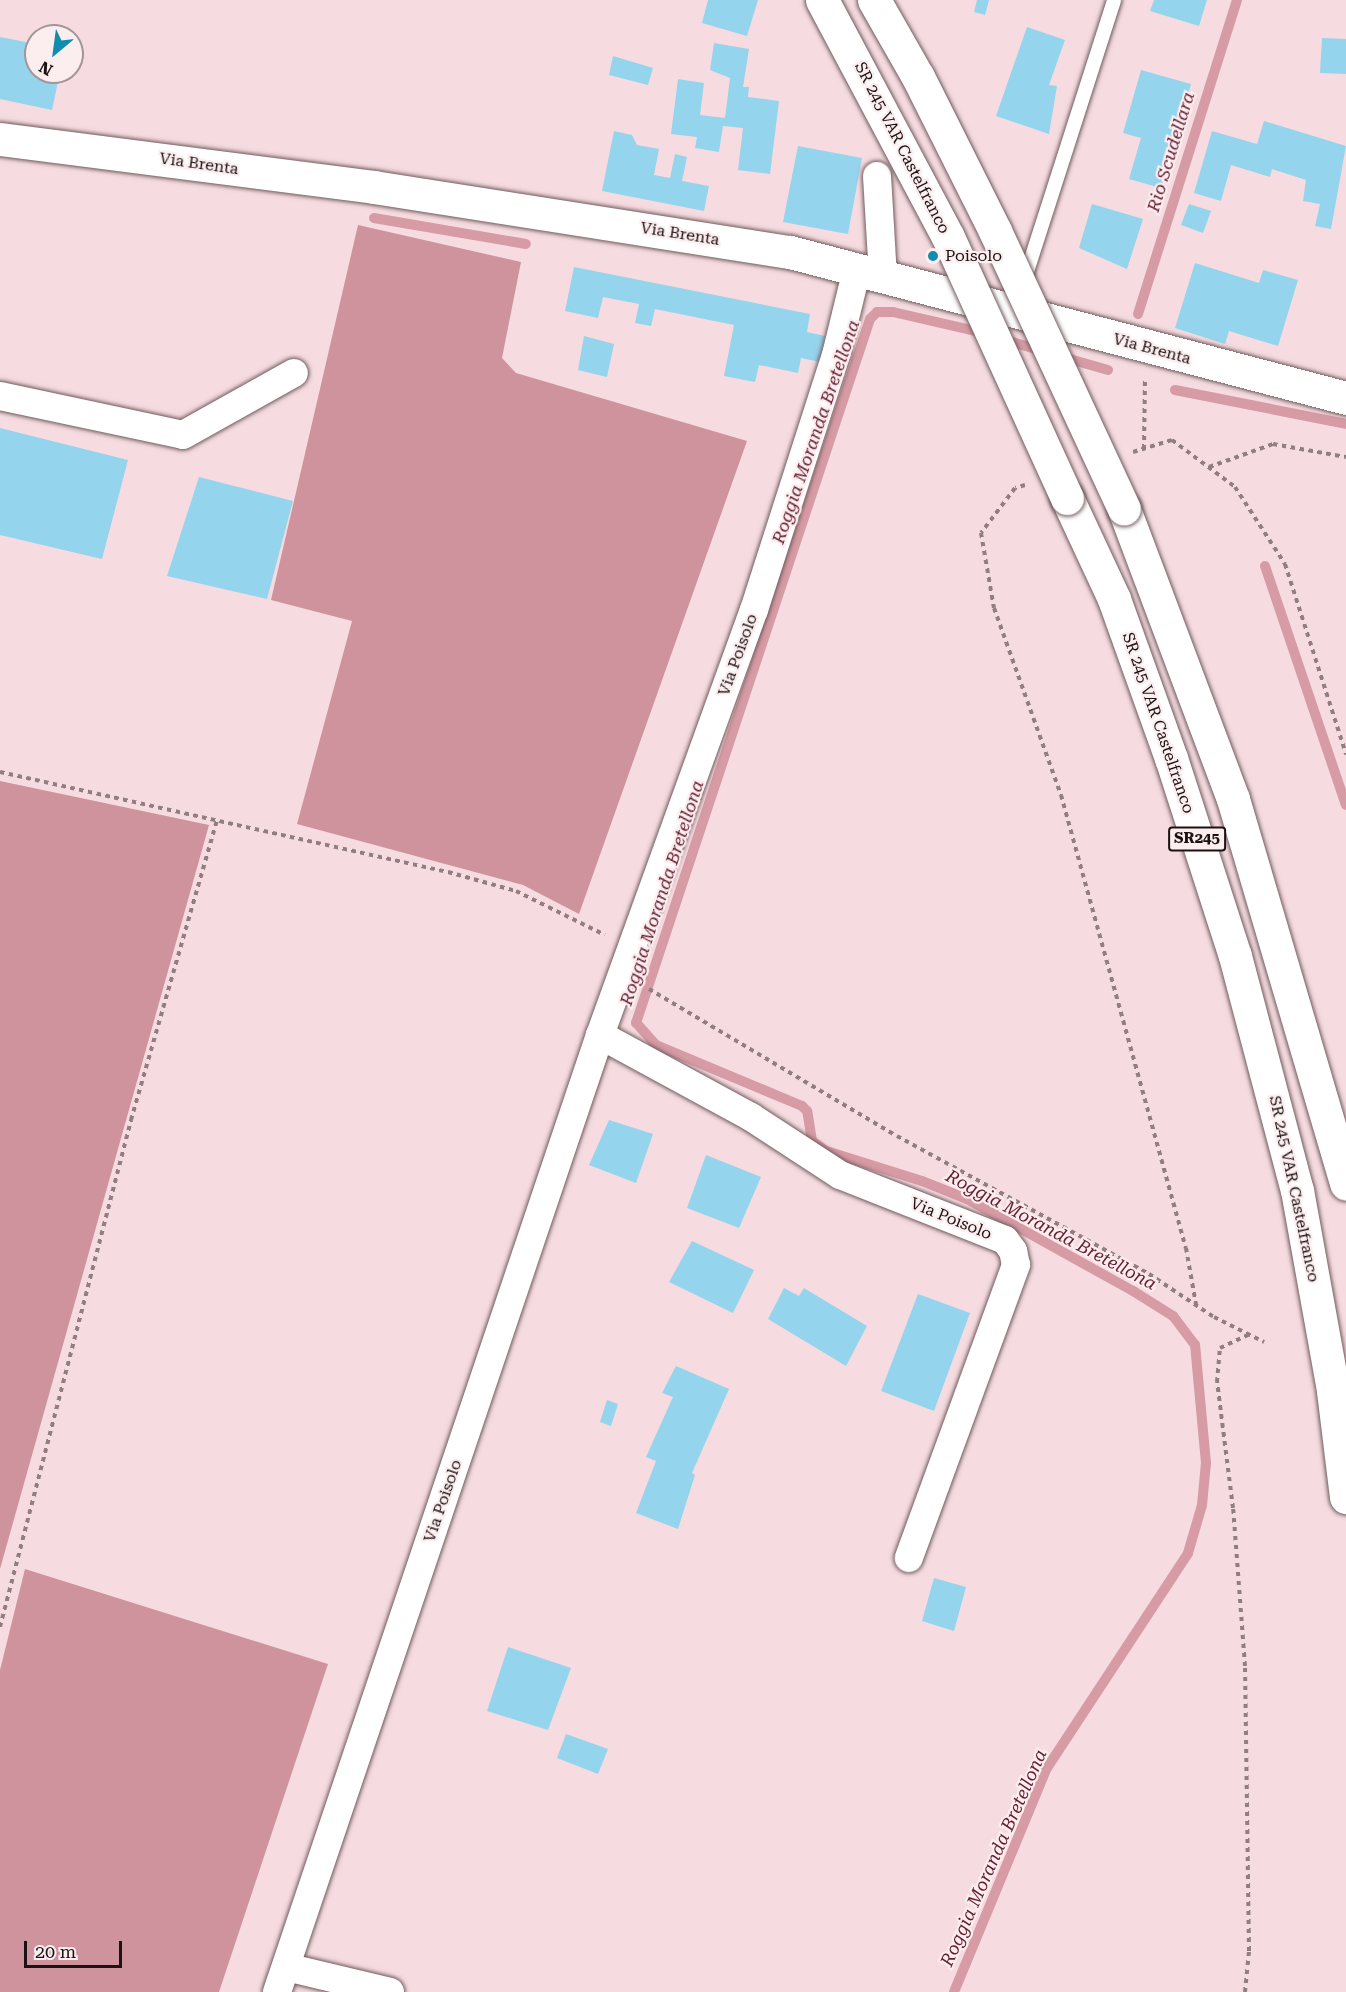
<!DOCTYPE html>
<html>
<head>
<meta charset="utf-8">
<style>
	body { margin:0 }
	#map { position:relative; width:1346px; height:1992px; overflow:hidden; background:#f6dce0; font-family:"Roboto Serif",serif }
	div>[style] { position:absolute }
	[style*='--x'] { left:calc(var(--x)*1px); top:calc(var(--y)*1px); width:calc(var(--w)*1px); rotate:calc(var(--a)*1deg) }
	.forest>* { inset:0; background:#ce939c }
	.stream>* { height:10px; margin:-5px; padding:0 5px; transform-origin:5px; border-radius:5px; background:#d79ba5 }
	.building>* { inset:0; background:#94d4ec }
	.path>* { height:4px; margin-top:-2px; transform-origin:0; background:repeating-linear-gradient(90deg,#907e81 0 4.5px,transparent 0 9px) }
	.roads { filter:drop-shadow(0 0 2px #705a5d) drop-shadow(0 0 2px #705a5d) }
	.lane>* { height:14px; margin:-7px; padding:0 7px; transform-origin:7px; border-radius:7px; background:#fff }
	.street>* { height:28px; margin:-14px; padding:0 14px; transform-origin:14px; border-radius:14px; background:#fff }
	.secondary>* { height:33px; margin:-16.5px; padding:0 16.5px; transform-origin:16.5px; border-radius:16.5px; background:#fff }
	.highway>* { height:33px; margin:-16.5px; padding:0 16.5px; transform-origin:16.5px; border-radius:16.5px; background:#fff }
	.bridges { filter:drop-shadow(0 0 2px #705a5d) drop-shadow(0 0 2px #705a5d) }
	.highway-bridge>* { height:33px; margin:-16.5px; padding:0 16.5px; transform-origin:16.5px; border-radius:16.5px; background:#fff }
	.dots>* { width:16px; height:16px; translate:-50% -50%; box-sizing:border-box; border:3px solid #fcedef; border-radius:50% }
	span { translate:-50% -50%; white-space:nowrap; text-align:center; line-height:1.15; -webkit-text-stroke:4.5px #fcedef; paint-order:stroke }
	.shield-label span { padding:2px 4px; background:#fcedef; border:2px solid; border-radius:4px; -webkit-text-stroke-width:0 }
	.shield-label { font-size:15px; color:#1a1213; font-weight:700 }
	.street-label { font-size:16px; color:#1a1213 }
	.poi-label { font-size:16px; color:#1a1213 }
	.left { translate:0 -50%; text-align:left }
	.water-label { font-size:18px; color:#641d30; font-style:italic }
	.north { position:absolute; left:24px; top:24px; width:60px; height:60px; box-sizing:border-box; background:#fcedef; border:2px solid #a29597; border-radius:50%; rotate:209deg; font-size:16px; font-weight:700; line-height:24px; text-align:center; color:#1a1213 }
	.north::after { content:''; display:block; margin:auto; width:21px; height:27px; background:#108cad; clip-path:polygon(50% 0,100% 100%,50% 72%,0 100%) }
	.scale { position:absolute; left:24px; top:1941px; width:98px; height:27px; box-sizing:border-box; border:3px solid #1a1213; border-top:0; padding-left:8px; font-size:18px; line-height:21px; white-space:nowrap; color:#1a1213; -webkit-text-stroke:4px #fcedef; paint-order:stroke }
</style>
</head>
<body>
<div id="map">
	<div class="forest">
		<i style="clip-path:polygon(358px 225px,521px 262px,502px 358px,516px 373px,747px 441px,579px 914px,523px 885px,297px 824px,352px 621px,271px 600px)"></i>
		<i style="clip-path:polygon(0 781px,209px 825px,0 1569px)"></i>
		<i style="clip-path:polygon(25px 1569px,328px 1664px,219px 1992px,0 1992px,0 1670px)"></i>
	</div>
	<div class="stream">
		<i style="--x:374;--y:218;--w:154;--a:9.7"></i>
		<i style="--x:1138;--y:314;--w:329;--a:-72.5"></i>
		<i style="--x:1001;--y:339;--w:45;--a:15.6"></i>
		<i style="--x:1059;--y:356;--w:51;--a:15.9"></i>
		<i style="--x:1175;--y:390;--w:174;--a:11.2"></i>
		<i style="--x:1265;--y:566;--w:252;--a:71.3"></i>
		<i style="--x:954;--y:1992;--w:243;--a:-67.5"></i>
		<i style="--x:1047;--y:1768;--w:257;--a:-56.7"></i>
		<i style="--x:1188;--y:1553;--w:50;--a:-73.7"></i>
		<i style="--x:1202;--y:1505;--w:42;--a:-84.6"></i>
		<i style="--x:1206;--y:1463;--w:119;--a:-95.3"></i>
		<i style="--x:1195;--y:1345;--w:36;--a:-127"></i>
		<i style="--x:1173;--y:1316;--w:47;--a:-148"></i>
		<i style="--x:1133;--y:1291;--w:190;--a:-151"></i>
		<i style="--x:967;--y:1199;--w:48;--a:-158.2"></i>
		<i style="--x:922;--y:1181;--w:101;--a:-162.6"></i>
		<i style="--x:826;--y:1151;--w:17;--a:-144"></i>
		<i style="--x:812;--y:1141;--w:30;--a:-99"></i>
		<i style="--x:807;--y:1111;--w:7;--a:-135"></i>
		<i style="--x:802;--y:1106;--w:158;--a:-157.3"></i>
		<i style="--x:656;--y:1045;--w:30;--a:-132"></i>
		<i style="--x:636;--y:1023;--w:742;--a:-71.61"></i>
		<i style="--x:870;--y:319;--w:10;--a:-45"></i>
		<i style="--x:877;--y:312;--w:16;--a:0"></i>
		<i style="--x:893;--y:312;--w:93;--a:13"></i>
	</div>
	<div class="building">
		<i style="clip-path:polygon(708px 0,758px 0,747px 36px,702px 23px)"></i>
		<i style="clip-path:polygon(977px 0,989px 0,985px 15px,974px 12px)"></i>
		<i style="clip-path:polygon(1154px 0,1207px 0,1199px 26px,1150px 11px)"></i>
		<i style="clip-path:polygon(1027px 27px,1065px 40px,1049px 85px,1057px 86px,1049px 134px,996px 116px)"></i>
		<i style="clip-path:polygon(0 37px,36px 44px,36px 72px,60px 72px,52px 110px,0 99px)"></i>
		<i style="clip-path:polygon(1322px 38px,1346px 39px,1346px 74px,1320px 73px)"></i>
		<i style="clip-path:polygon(714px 43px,749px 49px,743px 87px,749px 87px,748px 97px,779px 101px,770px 174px,738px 170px,743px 128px,723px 126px,719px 152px,695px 148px,697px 137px,671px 134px,678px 79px,704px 83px,700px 115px,725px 118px,730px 78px,710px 70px)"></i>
		<i style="clip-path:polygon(613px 56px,653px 68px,648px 85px,609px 75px)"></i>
		<i style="clip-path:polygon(1141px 70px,1191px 84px,1161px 188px,1129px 179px,1141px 138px,1123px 133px)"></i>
		<i style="clip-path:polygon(1264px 121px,1346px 146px,1331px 229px,1315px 226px,1320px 204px,1303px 201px,1306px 180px,1272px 169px,1270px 177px,1231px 165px,1221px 201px,1194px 193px,1212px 131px,1257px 144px)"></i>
		<i style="clip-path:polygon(614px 131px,632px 135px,637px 145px,659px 149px,654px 175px,670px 178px,675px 154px,687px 157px,682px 181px,709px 186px,704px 211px,602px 191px)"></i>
		<i style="clip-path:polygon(798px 146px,862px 158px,848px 234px,783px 222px)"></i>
		<i style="clip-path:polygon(1092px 204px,1143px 219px,1127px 269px,1079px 248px)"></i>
		<i style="clip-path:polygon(1189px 204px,1211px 211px,1203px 233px,1181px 225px)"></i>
		<i style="clip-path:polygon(1195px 263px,1259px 283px,1263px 270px,1298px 280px,1278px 346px,1229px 331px,1225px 344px,1175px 328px)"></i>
		<i style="clip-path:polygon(574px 267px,810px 314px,807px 332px,825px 336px,820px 362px,801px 358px,798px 373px,759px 365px,755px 382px,724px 376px,734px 325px,655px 309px,651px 326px,635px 323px,639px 304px,603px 297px,598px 318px,565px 311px)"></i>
		<i style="clip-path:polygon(584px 336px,614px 344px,607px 377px,578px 370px)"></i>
		<i style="clip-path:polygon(0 428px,128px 460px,102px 559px,0 535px)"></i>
		<i style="clip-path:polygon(199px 477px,293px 501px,267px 599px,167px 576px)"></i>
		<i style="clip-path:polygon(609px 1120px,653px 1134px,636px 1183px,589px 1165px)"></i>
		<i style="clip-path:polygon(706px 1155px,761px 1177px,739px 1228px,687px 1208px)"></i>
		<i style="clip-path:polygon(692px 1241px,754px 1270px,733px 1313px,669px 1282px)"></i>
		<i style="clip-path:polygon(784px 1288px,799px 1296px,804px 1288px,867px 1326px,846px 1366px,768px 1319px)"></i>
		<i style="clip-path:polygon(918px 1294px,970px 1313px,934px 1411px,881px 1391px)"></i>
		<i style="clip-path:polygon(676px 1366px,729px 1389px,692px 1473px,695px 1475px,678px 1529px,636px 1513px,656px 1461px,646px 1457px,673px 1397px,662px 1393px)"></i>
		<i style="clip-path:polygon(607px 1400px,618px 1404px,611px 1426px,600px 1422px)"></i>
		<i style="clip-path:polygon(934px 1578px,966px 1587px,954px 1631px,922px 1621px)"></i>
		<i style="clip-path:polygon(508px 1647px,571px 1668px,548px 1730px,487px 1711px)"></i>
		<i style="clip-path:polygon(566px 1734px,608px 1749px,598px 1774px,557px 1758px)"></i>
	</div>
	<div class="path">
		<i style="--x:1144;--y:449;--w:71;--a:-89.2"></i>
		<i style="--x:1133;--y:452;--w:41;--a:-17.1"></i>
		<i style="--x:1172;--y:440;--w:79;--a:36.7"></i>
		<i style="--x:1235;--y:487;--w:92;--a:57"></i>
		<i style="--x:1285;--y:564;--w:200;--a:72.2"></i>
		<i style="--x:1209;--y:467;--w:68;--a:-19.8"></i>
		<i style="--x:1273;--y:444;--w:74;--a:10.1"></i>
		<i style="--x:1025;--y:485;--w:10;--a:163"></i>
		<i style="--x:1015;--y:488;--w:56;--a:127.1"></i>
		<i style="--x:981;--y:533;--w:76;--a:80.2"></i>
		<i style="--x:994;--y:608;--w:199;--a:70.3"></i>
		<i style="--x:1061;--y:795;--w:470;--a:74.6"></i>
		<i style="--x:1186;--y:1248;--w:58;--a:80"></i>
		<i style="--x:0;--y:772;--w:459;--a:12.6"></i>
		<i style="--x:448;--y:872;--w:71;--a:15.6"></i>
		<i style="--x:516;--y:891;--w:99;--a:26.3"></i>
		<i style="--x:649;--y:989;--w:288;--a:30.7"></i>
		<i style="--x:897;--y:1136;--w:287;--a:28.7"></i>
		<i style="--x:1149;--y:1274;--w:78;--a:33.5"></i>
		<i style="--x:1214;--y:1317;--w:56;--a:26.6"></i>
		<i style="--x:0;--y:1627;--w:524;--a:-75.51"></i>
		<i style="--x:131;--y:1120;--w:312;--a:-74"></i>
		<i style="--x:1245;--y:1992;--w:41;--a:-84.4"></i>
		<i style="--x:1249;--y:1951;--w:285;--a:-90.8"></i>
		<i style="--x:1245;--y:1666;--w:158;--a:-94.3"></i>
		<i style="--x:1233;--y:1508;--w:127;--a:-97.2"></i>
		<i style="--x:1217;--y:1382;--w:34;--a:-85"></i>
		<i style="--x:1220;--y:1348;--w:31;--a:-25"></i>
	</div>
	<div class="roads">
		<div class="lane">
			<i style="--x:1024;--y:281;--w:295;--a:-72.2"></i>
		</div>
		<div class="street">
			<i style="--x:877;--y:176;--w:100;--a:86.6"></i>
			<i style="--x:0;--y:396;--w:187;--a:12"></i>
			<i style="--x:183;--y:435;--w:127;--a:-29.2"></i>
			<i style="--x:600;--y:1035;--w:172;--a:28.5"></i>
			<i style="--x:751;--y:1117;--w:106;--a:33.1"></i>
			<i style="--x:840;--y:1175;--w:177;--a:21.5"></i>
			<i style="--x:1005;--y:1240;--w:14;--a:54"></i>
			<i style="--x:1013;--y:1251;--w:14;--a:78"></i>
			<i style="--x:1016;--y:1265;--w:312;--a:110.1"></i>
			<i style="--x:286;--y:1967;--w:107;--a:13.5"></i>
			<i style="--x:277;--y:1992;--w:1010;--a:-71.35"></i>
			<i style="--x:600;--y:1035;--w:452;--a:-70.1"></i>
			<i style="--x:754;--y:610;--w:272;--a:-72.2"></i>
			<i style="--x:837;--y:351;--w:84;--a:-76.3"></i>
		</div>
		<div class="secondary">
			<i style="--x:0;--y:139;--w:377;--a:7.3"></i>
			<i style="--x:374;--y:187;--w:421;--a:8.9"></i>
			<i style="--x:790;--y:252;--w:575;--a:14.71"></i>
		</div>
		<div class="highway">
			<i style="--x:1067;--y:498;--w:111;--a:65"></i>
			<i style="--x:1114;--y:599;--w:169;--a:70.3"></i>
			<i style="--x:1171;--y:758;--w:208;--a:72.1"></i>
			<i style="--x:1235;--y:956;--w:242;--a:75.2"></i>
			<i style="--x:1297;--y:1190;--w:204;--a:79.8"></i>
			<i style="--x:1333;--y:1391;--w:107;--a:83"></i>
			<i style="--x:1124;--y:509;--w:310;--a:69.4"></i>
			<i style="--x:1233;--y:799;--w:401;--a:73.6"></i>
		</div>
	</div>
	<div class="bridges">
		<div class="highway-bridge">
			<i style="--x:822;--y:0;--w:268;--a:62"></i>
			<i style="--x:948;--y:237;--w:287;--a:65.5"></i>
			<i style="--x:874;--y:0;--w:89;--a:60.3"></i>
			<i style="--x:918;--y:77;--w:172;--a:63.4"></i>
			<i style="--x:995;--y:231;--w:306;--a:65.1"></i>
		</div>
	</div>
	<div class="dots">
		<i style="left:933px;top:256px;background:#108cad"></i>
	</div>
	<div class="shield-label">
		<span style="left:1197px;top:839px">SR245</span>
	</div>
	<div class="street-label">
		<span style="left:902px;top:148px;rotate:63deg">SR 245 VAR Castelfranco</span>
		<span style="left:199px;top:164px;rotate:8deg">Via Brenta</span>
		<span style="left:680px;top:234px;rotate:9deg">Via Brenta</span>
		<span style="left:1152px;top:349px;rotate:15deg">Via Brenta</span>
		<span style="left:738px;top:655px;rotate:-70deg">Via Poisolo</span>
		<span style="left:1158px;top:723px;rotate:71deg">SR 245 VAR Castelfranco</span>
		<span style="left:1294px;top:1189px;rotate:78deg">SR 245 VAR Castelfranco</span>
		<span style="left:951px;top:1219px;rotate:22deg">Via Poisolo</span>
		<span style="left:443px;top:1501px;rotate:-71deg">Via Poisolo</span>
	</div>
	<div class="poi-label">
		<span class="left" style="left:945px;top:256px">Poisolo</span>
	</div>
	<div class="water-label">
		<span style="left:1171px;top:152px;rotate:-73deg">Rio Scudellara</span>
		<span style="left:816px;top:432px;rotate:-71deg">Roggia Moranda Bretellona</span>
		<span style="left:662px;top:893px;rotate:-72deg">Roggia Moranda Bretellona</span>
		<span style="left:1051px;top:1230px;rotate:28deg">Roggia Moranda Bretellona</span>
		<span style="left:994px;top:1858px;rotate:-66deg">Roggia Moranda Bretellona</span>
	</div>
	<div class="north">N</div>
	<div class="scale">20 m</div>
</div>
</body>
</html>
